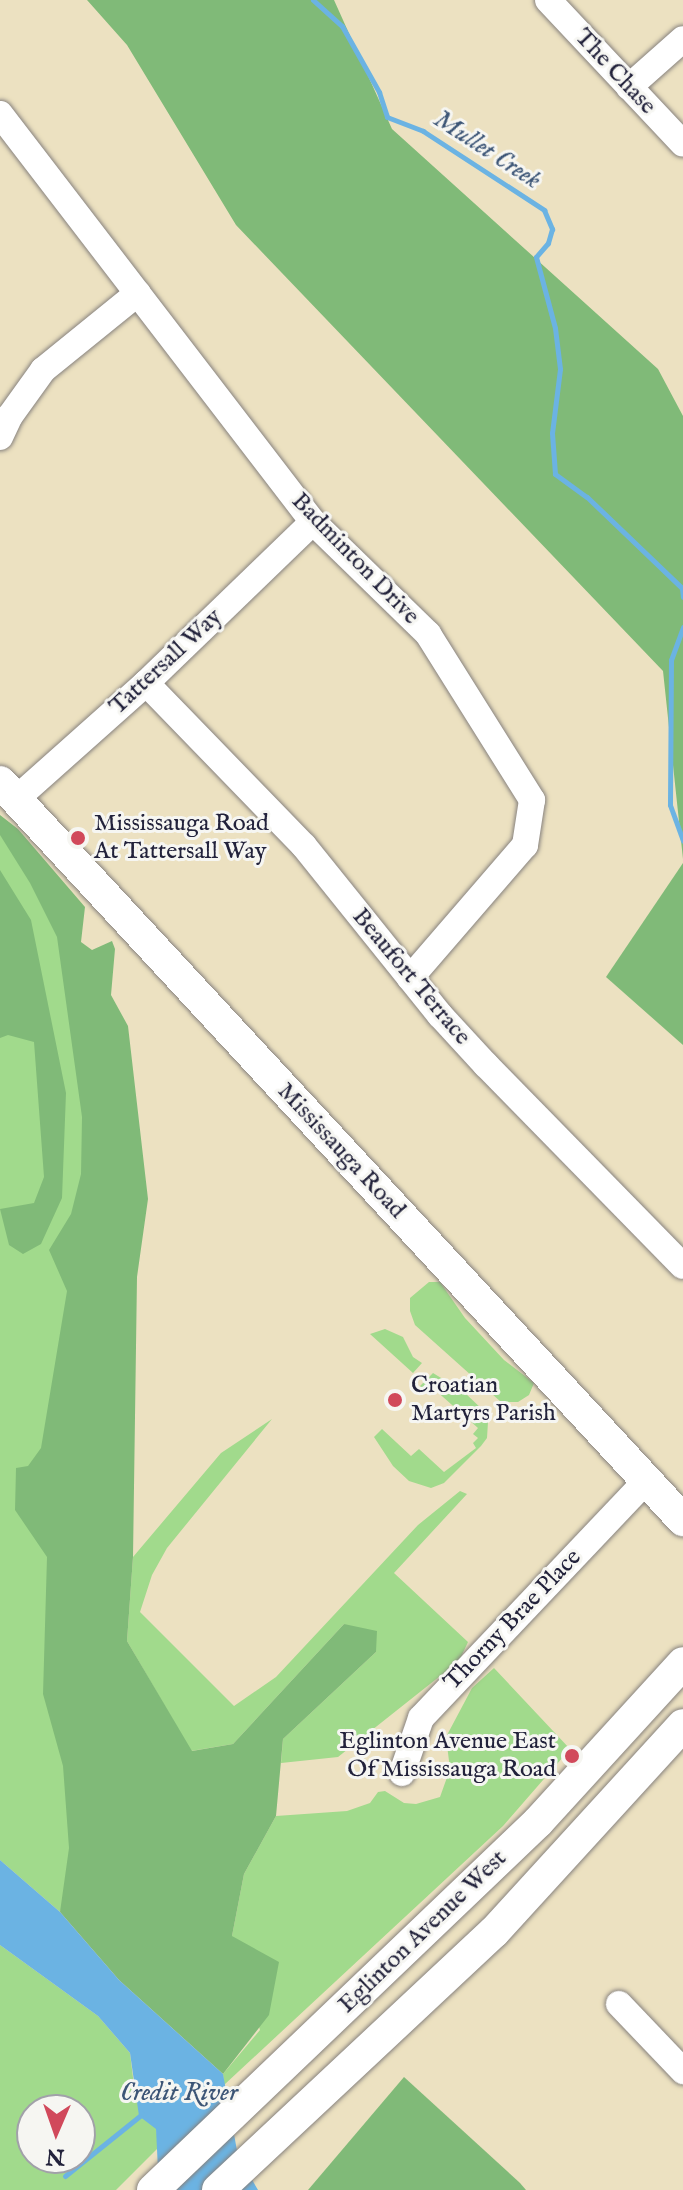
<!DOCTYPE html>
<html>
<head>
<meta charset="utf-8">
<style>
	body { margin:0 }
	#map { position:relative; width:683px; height:2190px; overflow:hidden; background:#ece1c1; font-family:"IM FELL English",serif }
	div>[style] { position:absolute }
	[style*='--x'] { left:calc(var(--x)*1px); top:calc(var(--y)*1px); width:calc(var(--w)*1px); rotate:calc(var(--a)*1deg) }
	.green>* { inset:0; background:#a1da8c }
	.forest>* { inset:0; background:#80ba78 }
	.water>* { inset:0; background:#6bb3e3 }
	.stream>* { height:5px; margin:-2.5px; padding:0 2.5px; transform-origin:2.5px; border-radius:2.5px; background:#6bb3e3 }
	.roads { filter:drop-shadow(0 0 2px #87827e) drop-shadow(0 0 2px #87827e) }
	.minor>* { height:26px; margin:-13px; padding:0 13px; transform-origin:13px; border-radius:13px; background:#fff }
	.major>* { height:32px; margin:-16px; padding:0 16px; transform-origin:16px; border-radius:16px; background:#fff }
	.dots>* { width:22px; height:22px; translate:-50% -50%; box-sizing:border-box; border:4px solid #f6f6f2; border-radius:50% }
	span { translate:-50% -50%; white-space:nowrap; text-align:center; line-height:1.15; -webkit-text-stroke:6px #f6f6f2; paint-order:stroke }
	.street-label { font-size:24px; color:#22223b }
	.poi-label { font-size:24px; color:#22223b }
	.left { translate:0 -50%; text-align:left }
	.right { translate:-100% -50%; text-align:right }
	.water-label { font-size:26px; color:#3c5576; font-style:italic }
	.north { position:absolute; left:16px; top:2094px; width:80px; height:80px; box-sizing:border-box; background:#f6f6f2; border:2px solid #a1a1a9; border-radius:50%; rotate:182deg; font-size:22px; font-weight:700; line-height:32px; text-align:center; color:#22223b }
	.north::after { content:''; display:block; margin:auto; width:28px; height:36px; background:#d1495b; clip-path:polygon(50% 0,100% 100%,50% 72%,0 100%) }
</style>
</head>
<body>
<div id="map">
	<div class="green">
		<i style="clip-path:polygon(0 824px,70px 899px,90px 1023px,96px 1829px,60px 1912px,0 1860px)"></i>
		<i style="clip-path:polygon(429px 1282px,440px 1282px,465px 1318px,504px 1360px,534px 1383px,529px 1395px,518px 1402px,501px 1402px,415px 1325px,410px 1311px,410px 1298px)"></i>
		<i style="clip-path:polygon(385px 1329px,403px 1337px,413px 1357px,422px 1363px,413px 1373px,370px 1334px)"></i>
		<i style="clip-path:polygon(433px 1373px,464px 1392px,485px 1412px,488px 1422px,487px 1438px,481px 1446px,444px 1483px,431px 1488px,409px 1481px,393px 1466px,374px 1437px,382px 1429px,411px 1456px,419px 1449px,444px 1472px,476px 1448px,473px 1443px,478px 1438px,473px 1434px,478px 1428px,434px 1389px,429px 1394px,420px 1386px)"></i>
		<i style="clip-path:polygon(272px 1419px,167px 1548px,152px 1575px,140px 1612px,234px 1706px,276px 1677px,418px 1525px,460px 1491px,467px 1494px,394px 1573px,468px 1642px,459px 1661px,338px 1757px,281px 1763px,283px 1739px,376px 1652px,344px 1624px,233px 1744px,191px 1751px,127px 1641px,133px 1557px,221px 1453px)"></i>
		<i style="clip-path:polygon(494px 1668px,570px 1749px,503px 1826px,224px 2085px,223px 2074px,260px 2030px,232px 1936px,244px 1874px,276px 1816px,347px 1811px,370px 1803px,378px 1792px,385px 1791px,404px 1803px,416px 1804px,440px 1797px,450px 1769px,446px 1737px,472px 1688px)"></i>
		<i style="clip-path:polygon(evenodd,0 1945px,98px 2016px,130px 2053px,135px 2094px,156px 2128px,159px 2147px,116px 2190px,0 2190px,0 1945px,32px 2110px,80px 2110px,80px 2158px,32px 2158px,32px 2110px)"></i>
	</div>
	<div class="forest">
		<i style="clip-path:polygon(87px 0,334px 0,392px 129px,658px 369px,683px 416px,683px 859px,663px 671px,236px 225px,127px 45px)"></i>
		<i style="clip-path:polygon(0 815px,18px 829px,85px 907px,81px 942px,92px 950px,112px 941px,115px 949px,111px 995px,128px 1026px,148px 1199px,137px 1277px,133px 1557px,127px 1641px,192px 1751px,233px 1744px,344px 1624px,377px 1631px,376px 1652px,283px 1739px,276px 1816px,244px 1874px,232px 1936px,279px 1962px,269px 2015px,223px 2074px,119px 1980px,60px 1912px,69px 1848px,63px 1766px,43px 1694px,47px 1557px,15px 1510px,16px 1468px,28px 1466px,41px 1448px,67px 1291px,49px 1250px,71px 1214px,81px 1174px,82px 1117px,57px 937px,30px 883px,0 835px)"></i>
		<i style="clip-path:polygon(683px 863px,683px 1045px,606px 977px)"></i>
		<i style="clip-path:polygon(0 870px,31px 920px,66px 1093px,62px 1198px,41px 1244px,23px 1254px,9px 1245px,0 1209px,34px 1203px,44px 1177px,34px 1042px,8px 1035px,0 1038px)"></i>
		<i style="clip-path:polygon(404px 2077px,520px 2183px,526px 2190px,308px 2190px)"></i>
	</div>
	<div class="water">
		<i style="clip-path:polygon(0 1860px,60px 1912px,119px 1980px,223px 2074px,238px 2156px,258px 2190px,159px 2190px,156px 2129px,139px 2116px,130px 2053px,98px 2016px,0 1945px)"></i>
	</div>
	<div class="stream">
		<i style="--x:313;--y:0;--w:39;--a:42"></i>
		<i style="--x:342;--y:26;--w:76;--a:60.7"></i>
		<i style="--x:379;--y:92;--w:26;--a:72"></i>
		<i style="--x:387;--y:117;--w:39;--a:21"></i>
		<i style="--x:423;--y:131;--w:145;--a:33.1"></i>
		<i style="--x:544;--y:210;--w:21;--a:67"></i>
		<i style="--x:552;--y:229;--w:15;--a:106"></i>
		<i style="--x:548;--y:243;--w:18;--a:131"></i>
		<i style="--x:536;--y:257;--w:73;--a:75"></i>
		<i style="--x:555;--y:328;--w:41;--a:83"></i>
		<i style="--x:560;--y:369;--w:64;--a:97.1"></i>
		<i style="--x:552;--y:433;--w:41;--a:85.8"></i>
		<i style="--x:555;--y:474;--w:39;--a:36"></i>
		<i style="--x:587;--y:497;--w:132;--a:43.8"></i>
		<i style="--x:682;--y:588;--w:9;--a:84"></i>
		<i style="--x:683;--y:627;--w:35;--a:110"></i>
		<i style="--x:671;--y:660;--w:145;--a:90.4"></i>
		<i style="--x:670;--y:805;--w:38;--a:70"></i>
		<i style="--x:65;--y:2176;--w:99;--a:-38.8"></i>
	</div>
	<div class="roads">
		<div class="minor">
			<i style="--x:548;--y:0;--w:197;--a:46.8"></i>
			<i style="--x:629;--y:87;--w:72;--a:-41.6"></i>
			<i style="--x:0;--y:114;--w:514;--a:52.51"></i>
			<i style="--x:313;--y:522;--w:161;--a:44.2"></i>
			<i style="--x:428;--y:634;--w:196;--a:57.9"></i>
			<i style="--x:532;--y:800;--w:46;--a:98.8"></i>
			<i style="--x:525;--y:845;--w:176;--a:130.8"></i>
			<i style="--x:0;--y:437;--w:23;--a:-65"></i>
			<i style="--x:10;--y:416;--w:57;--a:-54.3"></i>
			<i style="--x:43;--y:370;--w:122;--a:-39"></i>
			<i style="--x:146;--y:683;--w:227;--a:45.9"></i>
			<i style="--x:304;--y:846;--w:217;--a:51.2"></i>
			<i style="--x:440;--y:1015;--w:68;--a:47.4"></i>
			<i style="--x:486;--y:1065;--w:281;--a:45.6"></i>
			<i style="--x:16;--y:799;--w:174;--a:-41.7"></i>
			<i style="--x:146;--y:683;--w:232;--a:-44"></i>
			<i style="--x:402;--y:1773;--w:58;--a:-70.9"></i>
			<i style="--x:421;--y:1718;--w:327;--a:-46.5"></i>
			<i style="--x:619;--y:2004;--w:93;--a:46.3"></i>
		</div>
		<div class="major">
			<i style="--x:0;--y:782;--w:1006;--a:47.22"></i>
			<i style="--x:153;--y:2190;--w:533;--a:-43.71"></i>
			<i style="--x:538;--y:1822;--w:215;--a:-47.6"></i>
			<i style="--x:218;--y:2190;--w:378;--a:-43.1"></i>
			<i style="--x:494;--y:1932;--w:280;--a:-47.6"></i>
		</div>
	</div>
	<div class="dots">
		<i style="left:78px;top:838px;background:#d1495b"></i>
		<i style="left:395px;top:1400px;background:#d1495b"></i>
		<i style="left:572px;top:1756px;background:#d1495b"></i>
	</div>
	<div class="street-label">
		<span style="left:615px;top:72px;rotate:47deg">The Chase</span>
		<span style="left:355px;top:559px;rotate:46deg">Badminton Drive</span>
		<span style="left:166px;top:662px;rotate:-43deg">Tattersall Way</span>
		<span style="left:411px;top:977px;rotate:50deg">Beaufort Terrace</span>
		<span style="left:341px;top:1151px;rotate:47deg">Mississauga Road</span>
		<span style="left:513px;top:1620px;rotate:-46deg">Thorny Brae Place</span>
		<span style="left:423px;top:1932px;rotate:-44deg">Eglinton Avenue West</span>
	</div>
	<div class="poi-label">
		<span class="left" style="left:94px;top:838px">Mississauga Road<br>At Tattersall Way</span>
		<span class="left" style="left:411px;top:1400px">Croatian<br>Martyrs Parish</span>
		<span class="right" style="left:556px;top:1756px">Eglinton Avenue East<br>Of Mississauga Road</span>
	</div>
	<div class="water-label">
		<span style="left:487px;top:150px;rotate:33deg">Mullet Creek</span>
		<span style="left:179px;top:2093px">Credit River</span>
	</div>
	<div class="north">N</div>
</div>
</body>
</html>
